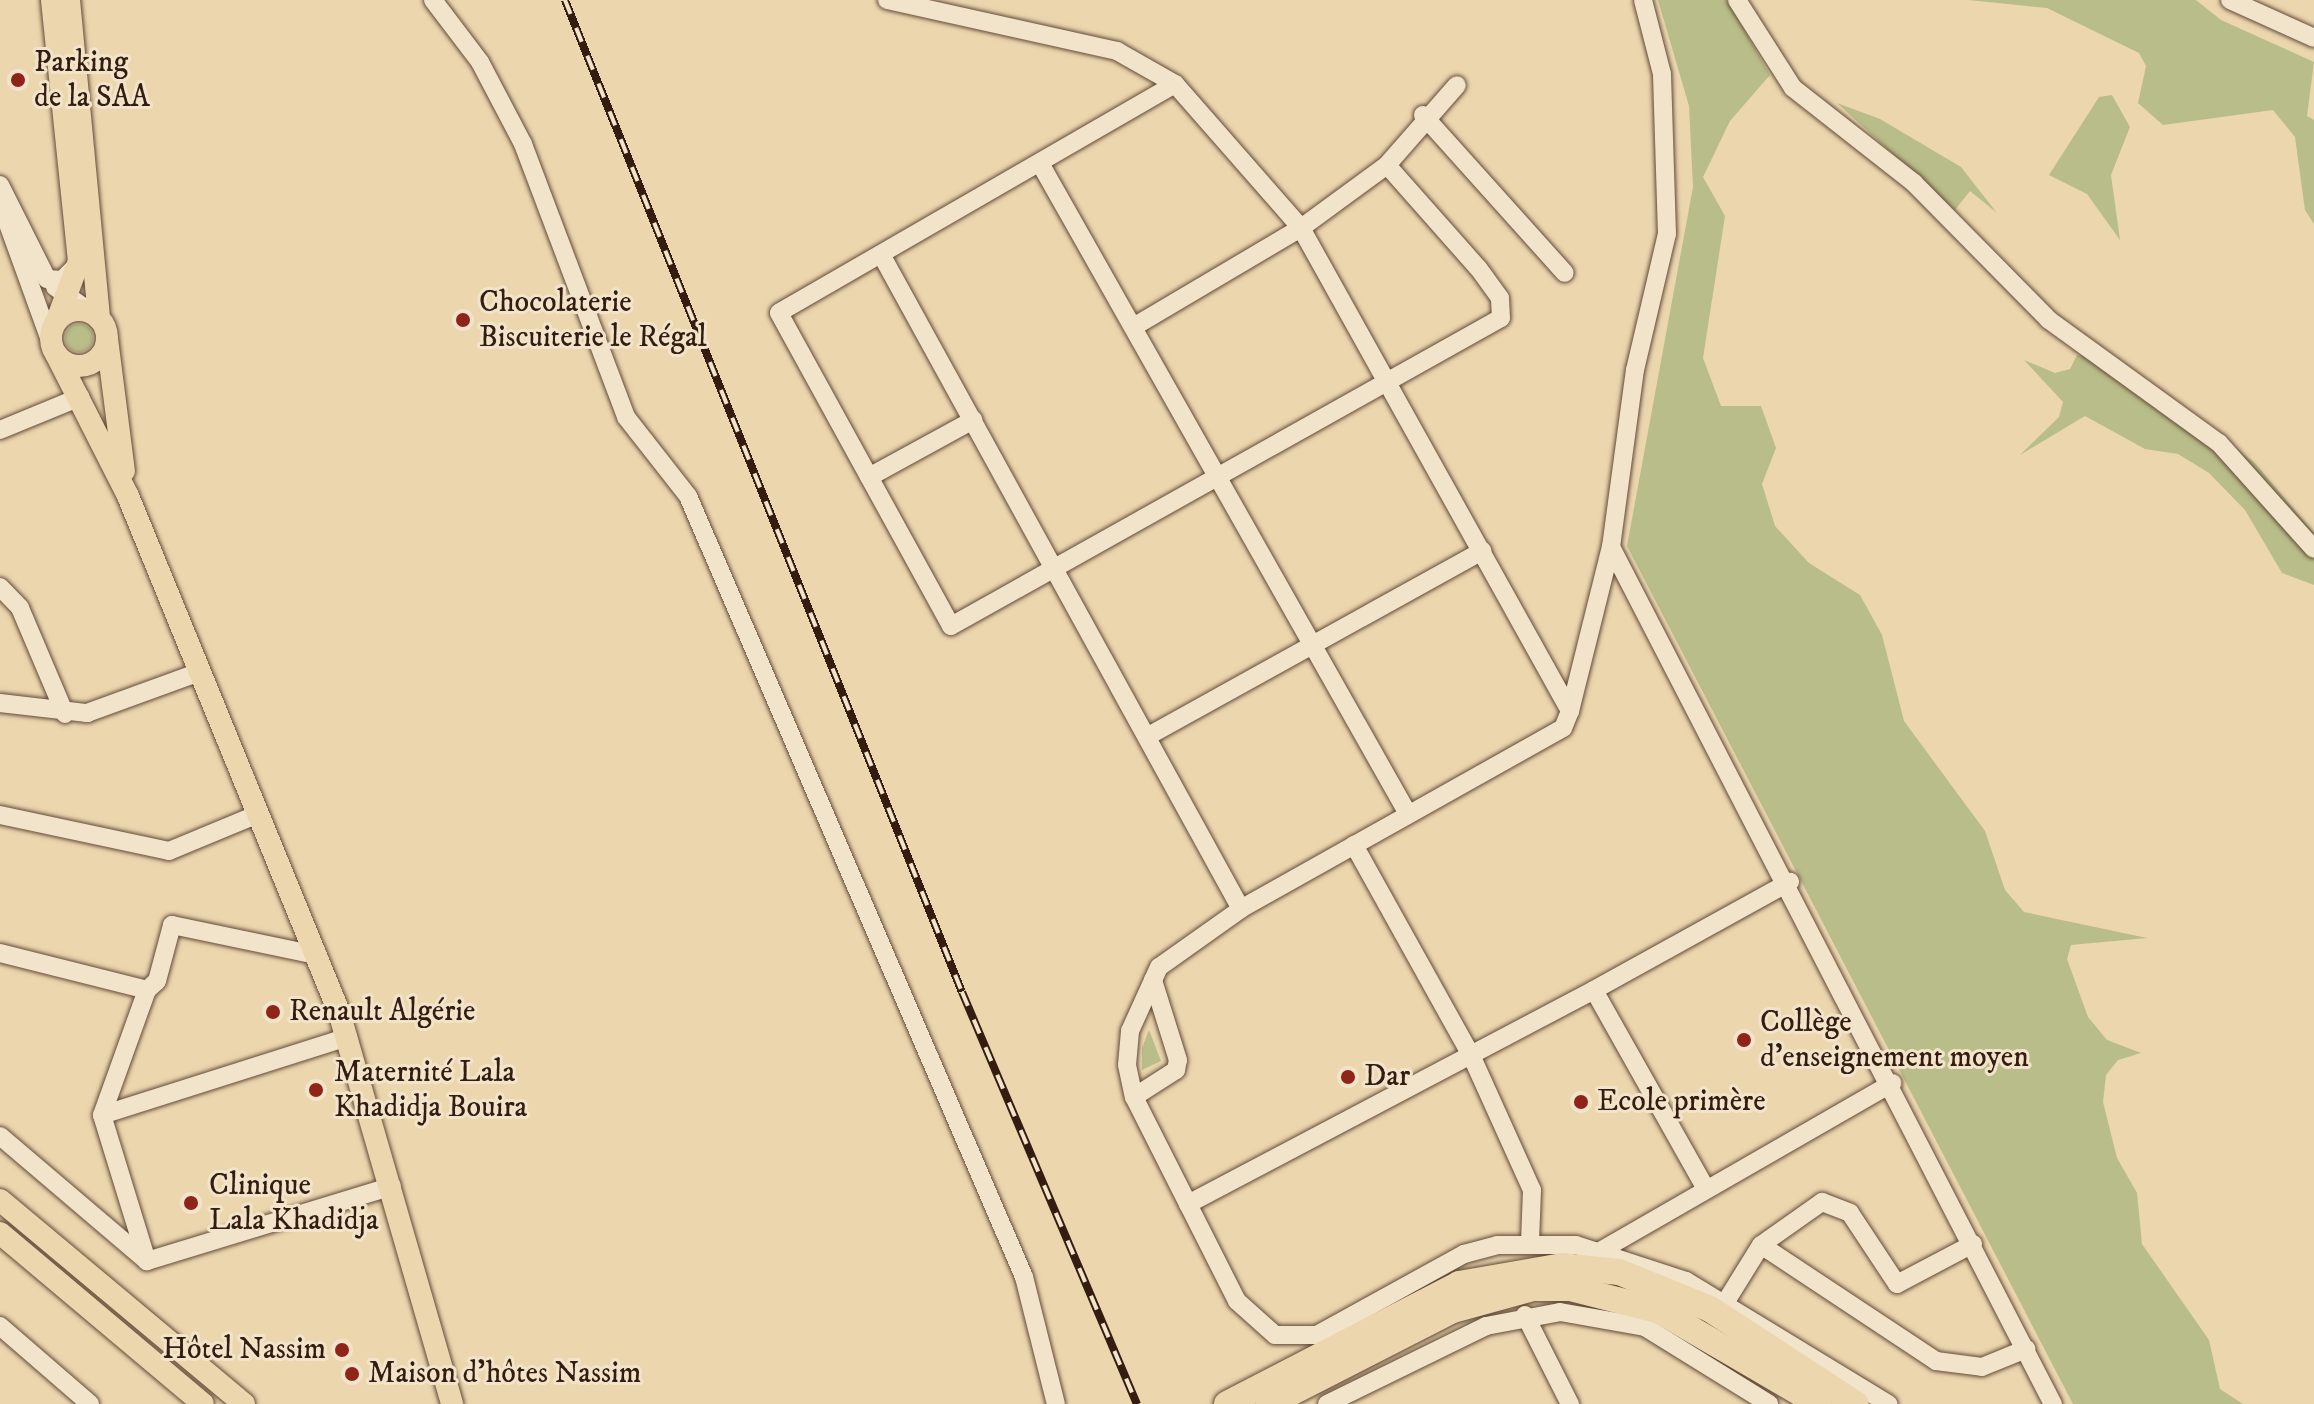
<!DOCTYPE html>
<html>
<head>
<meta charset="utf-8">
<style>
	body { margin:0 }
	#map { position:relative; width:2314px; height:1404px; overflow:hidden; background:#ebd6ae; font-family:"IM FELL DW Pica",serif }
	div>[style] { position:absolute }
	[style*='--x'] { left:calc(var(--x)*1px); top:calc(var(--y)*1px); width:calc(var(--w)*1px); rotate:calc(var(--a)*1deg) }
	.green>* { inset:0; background:#b9bd89 }
	.round { border-radius:50% }
	.roads { filter:drop-shadow(0 0 2px #624a38) drop-shadow(0 0 2px #624a38) }
	.minor>* { height:18px; margin:-9px; padding:0 9px; transform-origin:9px; border-radius:9px; background:#f2e4ca }
	.major>* { height:22px; margin:-11px; padding:0 11px; transform-origin:11px; border-radius:11px; background:#ebd6ae }
	.major>.ring { margin:-11px; padding:0; box-sizing:content-box; background:none; border:22px solid #ebd6ae; border-radius:50% }
	.highway>* { height:26px; margin:-13px; padding:0 13px; transform-origin:13px; border-radius:13px; background:#ebd6ae }
	.rail>* { height:8px; margin-top:-4px; transform-origin:0; background:repeating-linear-gradient(90deg,#f2e4ca 0 15px,#341c10 0 30px); box-sizing:border-box; border-block:2px solid #341c10 }
	.dots>* { width:22px; height:22px; translate:-50% -50%; box-sizing:border-box; border:4px solid #f2e4ca; border-radius:50% }
	span { translate:-50% -50%; white-space:nowrap; text-align:center; line-height:1.15; -webkit-text-stroke:6px #f2e4ca; paint-order:stroke }
	.poi-label { font-size:30px; color:#341c10 }
	.left { translate:0 -50%; text-align:left }
	.right { translate:-100% -50%; text-align:right }
</style>
</head>
<body>
<div id="map">
	<div class="green">
		<i style="clip-path:polygon(1658px 0,1727px 0,1770px 75px,1730px 121px,1703px 177px,1725px 216px,1703px 358px,1721px 406px,1761px 406px,1776px 448px,1762px 484px,1775px 526px,1809px 563px,1860px 595px,1882px 635px,1904px 721px,1985px 831px,2005px 890px,2024px 912px,2147px 938px,2071px 945px,2067px 959px,2088px 1017px,2107px 1040px,2141px 1053px,2118px 1060px,2106px 1075px,2103px 1102px,2117px 1158px,2137px 1193px,2142px 1244px,2209px 1340px,2220px 1389px,2243px 1404px,2073px 1404px,1627px 546px,1693px 187px,1689px 106px)"></i>
		<i style="clip-path:polygon(1969px 0,2196px 0,2221px 20px,2314px 62px,2307px 116px,2314px 120px,2314px 224px,2305px 210px,2295px 137px,2273px 110px,2163px 125px,2138px 103px,2146px 66px,2139px 53px,2047px 8px)"></i>
		<i style="clip-path:polygon(2112px 95px,2130px 127px,2111px 175px,2120px 240px,2087px 194px,2049px 175px,2099px 97px)"></i>
		<i style="clip-path:polygon(1837px 103px,1880px 119px,1961px 167px,1997px 213px,1970px 191px,1955px 210px)"></i>
		<i class="round" style="left:65px;top:324px;width:28px;height:28px"></i>
		<i style="clip-path:polygon(2077px 355px,2124px 364px,2255px 463px,2314px 533px,2314px 585px,2282px 573px,2245px 510px,2209px 473px,2178px 454px,2145px 449px,2085px 416px,2020px 455px,2059px 417px,2063px 402px,2024px 360px,2055px 373px,2070px 369px)"></i>
		<i style="clip-path:polygon(1149px 1030px,1161px 1061px,1142px 1070px,1142px 1048px)"></i>
	</div>
	<div class="roads">
		<div class="minor">
			<i style="--x:433;--y:0;--w:78;--a:52.8"></i>
			<i style="--x:480;--y:62;--w:93;--a:62.3"></i>
			<i style="--x:523;--y:144;--w:292;--a:69.3"></i>
			<i style="--x:626;--y:417;--w:100;--a:51.9"></i>
			<i style="--x:688;--y:496;--w:850;--a:66.72"></i>
			<i style="--x:1024;--y:1277;--w:131;--a:75.9"></i>
			<i style="--x:887;--y:0;--w:236;--a:12.5"></i>
			<i style="--x:1117;--y:51;--w:67;--a:29.6"></i>
			<i style="--x:1175;--y:84;--w:191;--a:48.8"></i>
			<i style="--x:1301;--y:228;--w:553;--a:60.88"></i>
			<i style="--x:1570;--y:711;--w:18;--a:112"></i>
			<i style="--x:1563;--y:728;--w:369;--a:150.7"></i>
			<i style="--x:1241;--y:909;--w:100;--a:144.7"></i>
			<i style="--x:1159;--y:967;--w:70;--a:114.4"></i>
			<i style="--x:1130;--y:1031;--w:34;--a:95"></i>
			<i style="--x:1127;--y:1065;--w:33;--a:78"></i>
			<i style="--x:1134;--y:1097;--w:120;--a:63.2"></i>
			<i style="--x:1188;--y:1204;--w:459;--a:-27.8"></i>
			<i style="--x:1737;--y:0;--w:104;--a:57.5"></i>
			<i style="--x:1793;--y:88;--w:154;--a:38.1"></i>
			<i style="--x:1914;--y:183;--w:192;--a:45.4"></i>
			<i style="--x:2049;--y:320;--w:210;--a:35.9"></i>
			<i style="--x:2219;--y:443;--w:142;--a:48.1"></i>
			<i style="--x:2230;--y:0;--w:92;--a:24.3"></i>
			<i style="--x:1175;--y:84;--w:457;--a:150"></i>
			<i style="--x:779;--y:313;--w:357;--a:61.2"></i>
			<i style="--x:951;--y:626;--w:630;--a:-29.25"></i>
			<i style="--x:1501;--y:318;--w:20;--a:-93"></i>
			<i style="--x:1500;--y:298;--w:37;--a:-126"></i>
			<i style="--x:1478;--y:268;--w:137;--a:-131.5"></i>
			<i style="--x:1423;--y:115;--w:212;--a:48.1"></i>
			<i style="--x:1041;--y:165;--w:746;--a:60.51"></i>
			<i style="--x:0;--y:185;--w:105;--a:63.4"></i>
			<i style="--x:47;--y:279;--w:15;--a:4"></i>
			<i style="--x:62;--y:280;--w:20;--a:-45"></i>
			<i style="--x:0;--y:202;--w:153;--a:70.1"></i>
			<i style="--x:882;--y:256;--w:745;--a:61.2"></i>
			<i style="--x:55;--y:287;--w:45;--a:35.1"></i>
			<i style="--x:1135;--y:326;--w:193;--a:-30.6"></i>
			<i style="--x:1301;--y:228;--w:107;--a:-36.2"></i>
			<i style="--x:1387;--y:165;--w:106;--a:-48.8"></i>
			<i style="--x:0;--y:430;--w:87;--a:-22.4"></i>
			<i style="--x:869;--y:477;--w:119;--a:-28.7"></i>
			<i style="--x:1611;--y:547;--w:964;--a:62.72"></i>
			<i style="--x:0;--y:587;--w:29;--a:46"></i>
			<i style="--x:20;--y:608;--w:115;--a:67"></i>
			<i style="--x:0;--y:703;--w:88;--a:6.6"></i>
			<i style="--x:87;--y:713;--w:117;--a:-20"></i>
			<i style="--x:1570;--y:711;--w:169;--a:-76"></i>
			<i style="--x:1611;--y:547;--w:179;--a:-82.3"></i>
			<i style="--x:1635;--y:370;--w:140;--a:-76.8"></i>
			<i style="--x:1667;--y:234;--w:160;--a:-91.8"></i>
			<i style="--x:1662;--y:74;--w:76;--a:-104.4"></i>
			<i style="--x:1150;--y:735;--w:380;--a:-29"></i>
			<i style="--x:0;--y:815;--w:173;--a:12"></i>
			<i style="--x:169;--y:851;--w:94;--a:-22.5"></i>
			<i style="--x:1354;--y:845;--w:240;--a:60.9"></i>
			<i style="--x:1471;--y:1055;--w:148;--a:65.7"></i>
			<i style="--x:1532;--y:1190;--w:53;--a:92.2"></i>
			<i style="--x:0;--y:953;--w:152;--a:14.1"></i>
			<i style="--x:147;--y:990;--w:13;--a:-42"></i>
			<i style="--x:157;--y:981;--w:58;--a:-75"></i>
			<i style="--x:172;--y:925;--w:147;--a:11.8"></i>
			<i style="--x:348;--y:1037;--w:258;--a:162.4"></i>
			<i style="--x:102;--y:1115;--w:153;--a:72.9"></i>
			<i style="--x:147;--y:1261;--w:256;--a:-17"></i>
			<i style="--x:1134;--y:1097;--w:50;--a:-32.7"></i>
			<i style="--x:1176;--y:1070;--w:10;--a:-79"></i>
			<i style="--x:1178;--y:1060;--w:84;--a:-107.4"></i>
			<i style="--x:102;--y:1115;--w:133;--a:-70.2"></i>
			<i style="--x:0;--y:1136;--w:193;--a:40.4"></i>
			<i style="--x:1706;--y:1189;--w:228;--a:-119.4"></i>
			<i style="--x:1594;--y:990;--w:224;--a:-28.9"></i>
			<i style="--x:1188;--y:1204;--w:109;--a:63.2"></i>
			<i style="--x:1237;--y:1301;--w:51;--a:41.8"></i>
			<i style="--x:1275;--y:1335;--w:42;--a:0"></i>
			<i style="--x:1317;--y:1335;--w:168;--a:-28.9"></i>
			<i style="--x:1464;--y:1254;--w:34;--a:-15"></i>
			<i style="--x:1497;--y:1245;--w:79;--a:0"></i>
			<i style="--x:1576;--y:1245;--w:116;--a:18.1"></i>
			<i style="--x:1686;--y:1281;--w:237;--a:31.3"></i>
			<i style="--x:1761;--y:1245;--w:210;--a:33.5"></i>
			<i style="--x:1936;--y:1361;--w:46;--a:7.4"></i>
			<i style="--x:1982;--y:1367;--w:48;--a:-22.2"></i>
			<i style="--x:1602;--y:1250;--w:335;--a:-29.9"></i>
			<i style="--x:1725;--y:1303;--w:68;--a:-58.2"></i>
			<i style="--x:1761;--y:1245;--w:75;--a:-35.2"></i>
			<i style="--x:1822;--y:1202;--w:30;--a:21"></i>
			<i style="--x:1850;--y:1213;--w:85;--a:56.5"></i>
			<i style="--x:1897;--y:1284;--w:86;--a:-27.8"></i>
			<i style="--x:1525;--y:1315;--w:100;--a:63.2"></i>
			<i style="--x:0;--y:1326;--w:119;--a:40.9"></i>
			<i style="--x:1327;--y:1404;--w:177;--a:-26.1"></i>
			<i style="--x:1486;--y:1326;--w:75;--a:-10.7"></i>
			<i style="--x:1560;--y:1312;--w:86;--a:10"></i>
			<i style="--x:1645;--y:1327;--w:146;--a:31.8"></i>
		</div>
		<div class="major">
			<i style="--x:52;--y:0;--w:262;--a:84.1"></i>
			<i style="--x:79;--y:261;--w:63;--a:110.4"></i>
			<i style="--x:69;--y:0;--w:320;--a:84.6"></i>
			<i class="ring" style="left:51px;top:310px;width:34px;height:34px"></i>
			<i style="--x:107;--y:339;--w:133;--a:82.7"></i>
			<i style="--x:56;--y:354;--w:159;--a:63.1"></i>
			<i style="--x:128;--y:496;--w:557;--a:67.76"></i>
			<i style="--x:339;--y:1012;--w:408;--a:73.9"></i>
			<i style="--x:0;--y:1200;--w:318;--a:39.9"></i>
			<i style="--x:0;--y:1233;--w:265;--a:40.1"></i>
		</div>
		<div class="highway">
			<i style="--x:1227;--y:1404;--w:261;--a:-27.3"></i>
			<i style="--x:1459;--y:1284;--w:105;--a:-9.9"></i>
			<i style="--x:1562;--y:1266;--w:57;--a:6"></i>
			<i style="--x:1619;--y:1272;--w:98;--a:22.1"></i>
			<i style="--x:1710;--y:1309;--w:174;--a:33.1"></i>
			<i style="--x:1269;--y:1404;--w:207;--a:-27.1"></i>
			<i style="--x:1453;--y:1310;--w:83;--a:-15.4"></i>
			<i style="--x:1533;--y:1288;--w:37;--a:0"></i>
			<i style="--x:1570;--y:1288;--w:93;--a:14.3"></i>
			<i style="--x:1660;--y:1311;--w:184;--a:30.3"></i>
		</div>
	</div>
	<div class="rail">
		<i style="--x:565;--y:0;--w:1068;--a:68.19"></i>
		<i style="--x:962;--y:992;--w:448;--a:67"></i>
	</div>
	<div class="dots">
		<i style="left:18px;top:80px;background:#8f2418"></i>
		<i style="left:463px;top:320px;background:#8f2418"></i>
		<i style="left:273px;top:1012px;background:#8f2418"></i>
		<i style="left:1744px;top:1040px;background:#8f2418"></i>
		<i style="left:1348px;top:1077px;background:#8f2418"></i>
		<i style="left:316px;top:1090px;background:#8f2418"></i>
		<i style="left:1581px;top:1102px;background:#8f2418"></i>
		<i style="left:191px;top:1203px;background:#8f2418"></i>
		<i style="left:342px;top:1350px;background:#8f2418"></i>
		<i style="left:352px;top:1374px;background:#8f2418"></i>
	</div>
	<div class="poi-label">
		<span class="left" style="left:34px;top:80px">Parking<br>de la SAA</span>
		<span class="left" style="left:479px;top:320px">Chocolaterie<br>Biscuiterie le Régal</span>
		<span class="left" style="left:289px;top:1012px">Renault Algérie</span>
		<span class="left" style="left:1760px;top:1040px">Collège<br>d'enseignement moyen</span>
		<span class="left" style="left:334px;top:1090px">Maternité Lala<br>Khadidja Bouira</span>
		<span class="left" style="left:1364px;top:1077px">Dar</span>
		<span class="left" style="left:1597px;top:1102px">Ecole primère</span>
		<span class="left" style="left:209px;top:1203px">Clinique<br>Lala Khadidja</span>
		<span class="right" style="left:326px;top:1350px">Hôtel Nassim</span>
		<span class="left" style="left:368px;top:1374px">Maison d'hôtes Nassim</span>
	</div>
</div>
</body>
</html>
